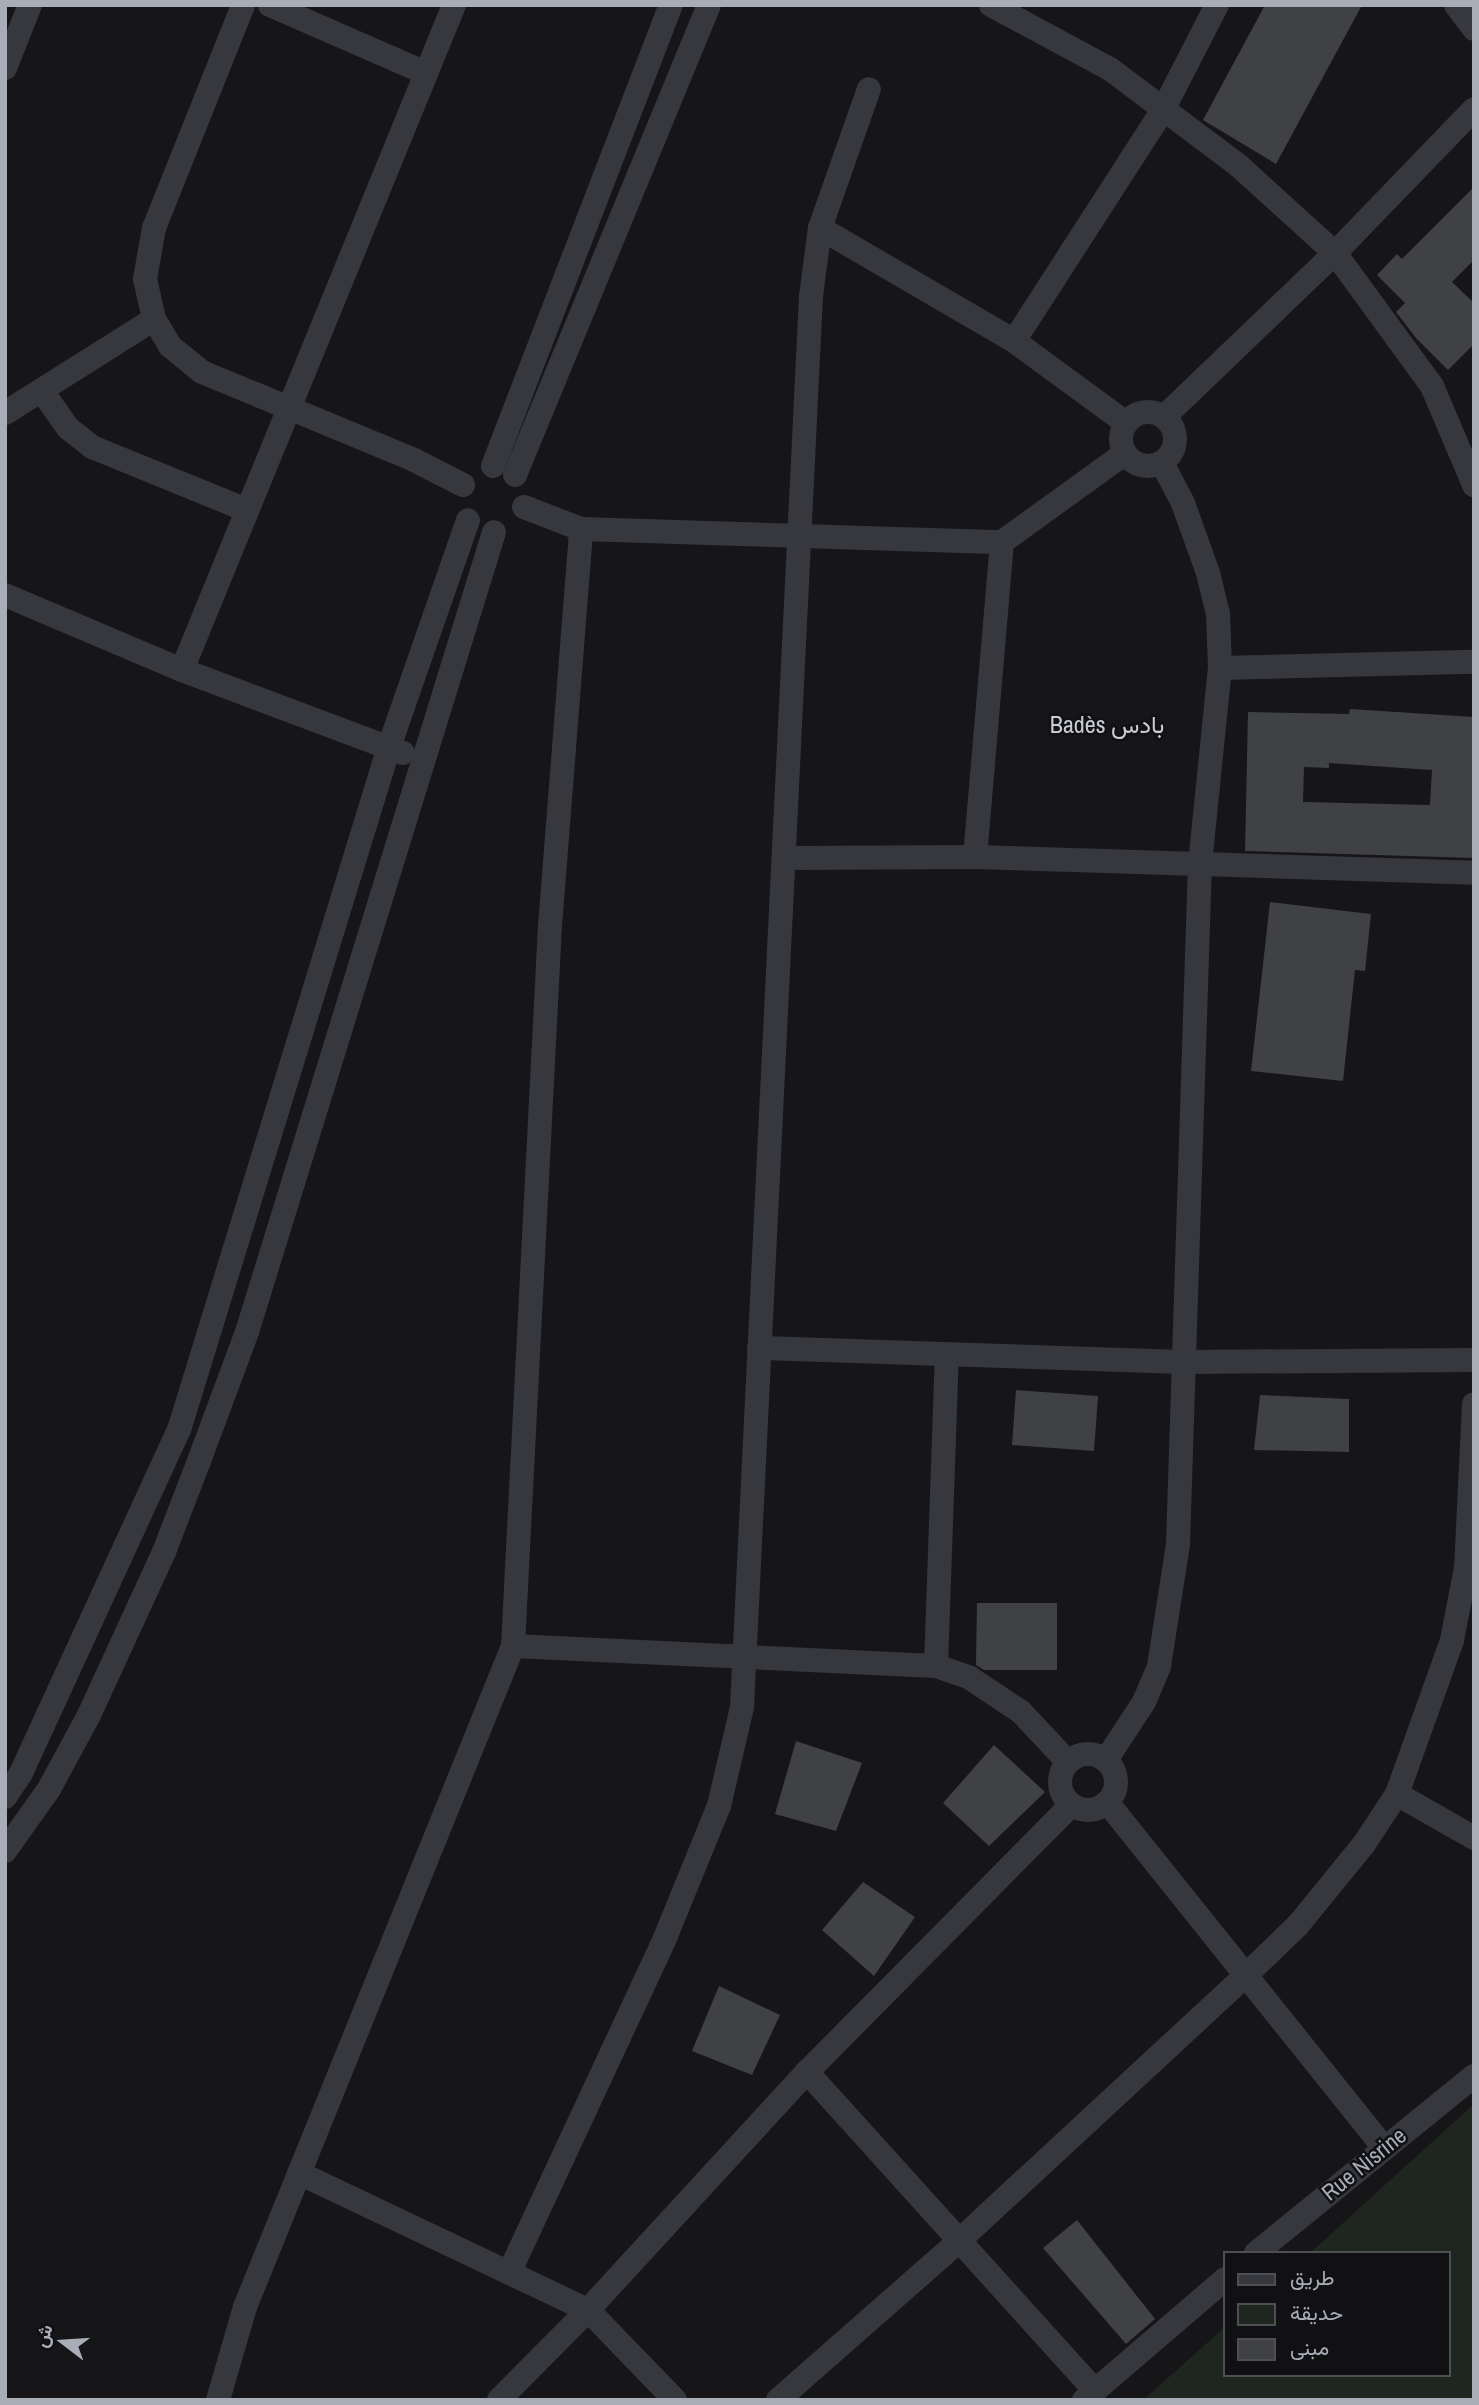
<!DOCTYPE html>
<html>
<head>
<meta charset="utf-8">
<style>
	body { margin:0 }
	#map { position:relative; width:1479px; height:2405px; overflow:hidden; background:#161618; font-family:"Archivo Narrow",Vazirmatn,sans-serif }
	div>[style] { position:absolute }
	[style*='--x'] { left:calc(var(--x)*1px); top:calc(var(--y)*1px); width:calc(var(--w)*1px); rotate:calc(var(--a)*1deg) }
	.green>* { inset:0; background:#1e261f }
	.building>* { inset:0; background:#404145 }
	.minor>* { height:24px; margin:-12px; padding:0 12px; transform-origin:12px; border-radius:12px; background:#37383d }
	.minor>.ring { margin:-12px; padding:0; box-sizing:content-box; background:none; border:24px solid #37383d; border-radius:50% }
	span { translate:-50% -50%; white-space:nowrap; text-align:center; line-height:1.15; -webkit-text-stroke:5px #111113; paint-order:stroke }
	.street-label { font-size:23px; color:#a8adb8 }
	.neighbourhood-label { font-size:24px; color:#c9ccd4 }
	.frame { position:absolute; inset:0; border:7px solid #a8adb8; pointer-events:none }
	.legend { position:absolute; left:1223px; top:2251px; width:228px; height:126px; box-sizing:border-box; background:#111113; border:2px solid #4d4f55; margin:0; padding:9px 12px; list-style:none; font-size:21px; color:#a8adb8 }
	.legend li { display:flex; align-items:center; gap:14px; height:35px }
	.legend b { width:35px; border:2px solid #4d4f55 }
	.north { position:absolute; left:28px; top:2307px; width:70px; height:70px; -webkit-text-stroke:5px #111113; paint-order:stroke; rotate:287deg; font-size:19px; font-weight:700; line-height:28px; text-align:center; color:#a8adb8 }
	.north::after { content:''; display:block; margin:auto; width:24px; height:32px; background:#a8adb8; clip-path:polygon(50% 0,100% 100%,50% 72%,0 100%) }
</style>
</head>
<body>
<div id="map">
	<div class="green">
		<i style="clip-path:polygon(1474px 2104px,1474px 2400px,1143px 2400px,1225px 2327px,1225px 2375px,1449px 2375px,1449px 2253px,1310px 2253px)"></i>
	</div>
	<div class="building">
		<i style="clip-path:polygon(1265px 5px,1362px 5px,1276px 164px,1203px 120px)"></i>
		<i style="clip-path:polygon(1474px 187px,1474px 260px,1452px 282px,1474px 303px,1474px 344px,1448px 370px,1416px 338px,1396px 312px,1405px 303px,1377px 275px,1397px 254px,1402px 259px)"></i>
		<i style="clip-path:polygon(evenodd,1350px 709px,1474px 717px,1474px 858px,1245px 851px,1248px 712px,1349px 714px,1350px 709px,1329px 763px,1432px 770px,1430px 805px,1303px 802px,1304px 767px,1329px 768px,1329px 763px)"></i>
		<i style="clip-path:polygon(1270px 902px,1371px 914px,1365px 971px,1355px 970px,1343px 1081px,1251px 1071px)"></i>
		<i style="clip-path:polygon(1016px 1390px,1098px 1396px,1094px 1451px,1012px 1445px)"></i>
		<i style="clip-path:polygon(1260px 1395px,1349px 1399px,1349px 1452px,1254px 1450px)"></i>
		<i style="clip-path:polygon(977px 1603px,1057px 1603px,1057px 1670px,984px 1670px,976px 1665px)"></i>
		<i style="clip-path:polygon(796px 1741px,862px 1763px,836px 1831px,775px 1814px)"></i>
		<i style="clip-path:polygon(994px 1745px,1045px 1792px,989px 1846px,943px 1803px)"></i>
		<i style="clip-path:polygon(863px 1882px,915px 1917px,874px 1976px,822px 1930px)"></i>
		<i style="clip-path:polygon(719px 1986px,780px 2015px,752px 2075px,692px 2051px)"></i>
		<i style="clip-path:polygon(1077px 2220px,1155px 2319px,1126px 2344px,1043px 2248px)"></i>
	</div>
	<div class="minor">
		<i style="--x:270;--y:5;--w:170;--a:23.6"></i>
		<i style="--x:991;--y:5;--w:135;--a:28.3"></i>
		<i style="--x:1110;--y:69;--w:161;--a:36.9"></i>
		<i style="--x:1239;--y:166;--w:130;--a:42.2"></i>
		<i style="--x:1335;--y:253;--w:165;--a:53.9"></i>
		<i style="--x:1432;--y:386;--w:108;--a:67"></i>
		<i style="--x:1456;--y:5;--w:30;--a:53"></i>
		<i style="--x:5;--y:68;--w:68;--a:-68.4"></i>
		<i style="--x:820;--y:228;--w:225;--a:30.2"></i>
		<i style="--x:1014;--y:341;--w:139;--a:36.2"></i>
		<i style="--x:154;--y:319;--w:41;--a:-102.7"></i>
		<i style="--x:145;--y:279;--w:52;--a:-80"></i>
		<i style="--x:154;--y:228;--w:240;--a:-68.2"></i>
		<i style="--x:1014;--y:341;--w:277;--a:-57.2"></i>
		<i style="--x:1164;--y:108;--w:116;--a:-62.8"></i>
		<i style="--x:42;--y:391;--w:45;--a:54.9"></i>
		<i style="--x:68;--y:428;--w:31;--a:38"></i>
		<i style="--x:92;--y:447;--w:166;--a:22.2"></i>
		<i class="ring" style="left:1121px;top:412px;width:30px;height:30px"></i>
		<i style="--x:5;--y:413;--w:176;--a:-32.2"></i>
		<i style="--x:154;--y:319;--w:31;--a:59"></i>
		<i style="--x:170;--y:346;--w:41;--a:39.1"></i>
		<i style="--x:202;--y:372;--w:230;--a:22.5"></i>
		<i style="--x:414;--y:460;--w:55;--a:27"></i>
		<i style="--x:1164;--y:417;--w:237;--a:-43.8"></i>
		<i style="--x:1335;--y:253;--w:200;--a:-46"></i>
		<i style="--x:493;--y:466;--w:494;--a:-68.9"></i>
		<i style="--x:515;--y:475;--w:508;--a:-67.57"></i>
		<i style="--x:524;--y:507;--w:61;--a:21.1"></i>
		<i style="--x:581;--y:529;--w:421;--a:1.8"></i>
		<i style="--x:1002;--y:542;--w:150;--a:-35.8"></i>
		<i style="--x:5;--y:595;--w:192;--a:23"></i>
		<i style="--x:182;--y:670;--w:236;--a:20.6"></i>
		<i style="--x:1220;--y:668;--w:254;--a:-1.4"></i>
		<i style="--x:182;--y:670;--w:718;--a:-67.75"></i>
		<i style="--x:975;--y:857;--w:316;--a:-85.1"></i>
		<i style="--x:787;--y:858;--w:188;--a:-0.3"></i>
		<i style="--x:975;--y:857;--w:499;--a:1.8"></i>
		<i style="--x:759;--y:1348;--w:423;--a:1.9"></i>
		<i style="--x:1182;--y:1362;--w:292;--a:-0.4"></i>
		<i style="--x:513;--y:1646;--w:423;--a:2.7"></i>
		<i style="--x:936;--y:1666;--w:36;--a:19"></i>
		<i style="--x:970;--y:1678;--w:61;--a:33.7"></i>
		<i style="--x:1021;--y:1712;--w:69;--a:46.8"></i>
		<i style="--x:936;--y:1666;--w:310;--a:-88"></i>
		<i class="ring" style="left:1060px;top:1754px;width:32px;height:32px"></i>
		<i style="--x:1106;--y:1760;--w:69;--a:-56.8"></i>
		<i style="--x:1144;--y:1702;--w:39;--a:-67"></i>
		<i style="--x:1159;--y:1666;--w:123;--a:-81.1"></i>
		<i style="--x:1178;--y:1544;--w:680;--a:-88.15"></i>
		<i style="--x:1200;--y:864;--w:197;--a:-84.2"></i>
		<i style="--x:1220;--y:668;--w:54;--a:-92.1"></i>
		<i style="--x:1218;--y:614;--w:42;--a:-103.7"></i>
		<i style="--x:1208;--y:573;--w:74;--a:-109.7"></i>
		<i style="--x:1183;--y:503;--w:45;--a:-117.7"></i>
		<i style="--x:1397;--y:1794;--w:89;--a:29.7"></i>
		<i style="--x:5;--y:1797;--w:29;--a:-56"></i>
		<i style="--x:21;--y:1773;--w:378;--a:-65.3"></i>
		<i style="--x:179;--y:1430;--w:715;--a:-72.91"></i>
		<i style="--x:389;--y:747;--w:240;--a:-70.8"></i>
		<i style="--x:1107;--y:1802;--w:442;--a:51.3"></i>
		<i style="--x:5;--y:1851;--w:76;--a:-54.6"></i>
		<i style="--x:49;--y:1789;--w:84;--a:-61.6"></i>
		<i style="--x:89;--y:1715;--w:179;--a:-65.3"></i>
		<i style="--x:164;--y:1552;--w:97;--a:-69"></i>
		<i style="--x:199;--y:1461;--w:138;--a:-69.6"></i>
		<i style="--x:247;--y:1332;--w:837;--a:-72.84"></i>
		<i style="--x:807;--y:2072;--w:430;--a:47.9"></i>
		<i style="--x:299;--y:2173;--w:320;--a:25.4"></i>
		<i style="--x:588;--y:2310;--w:125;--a:46"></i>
		<i style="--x:1256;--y:2253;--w:281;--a:-39.1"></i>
		<i style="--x:509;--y:2273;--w:370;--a:-65"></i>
		<i style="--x:665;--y:1938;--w:143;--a:-67.8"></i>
		<i style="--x:719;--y:1806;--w:102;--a:-76.9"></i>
		<i style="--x:742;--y:1707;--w:1413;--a:-87.2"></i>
		<i style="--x:811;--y:296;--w:69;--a:-82.5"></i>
		<i style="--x:820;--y:228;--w:147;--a:-70.6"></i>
		<i style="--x:218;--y:2400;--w:97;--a:-73.8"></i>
		<i style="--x:245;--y:2307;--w:713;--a:-67.93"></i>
		<i style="--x:513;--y:1646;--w:721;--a:-87.06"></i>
		<i style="--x:550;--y:926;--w:398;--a:-85.5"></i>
		<i style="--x:499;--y:2400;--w:127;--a:-45.3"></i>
		<i style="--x:588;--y:2310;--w:323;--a:-47.4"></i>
		<i style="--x:807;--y:2072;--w:375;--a:-45.3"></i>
		<i style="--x:778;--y:2400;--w:244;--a:-41.3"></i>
		<i style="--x:961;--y:2239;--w:386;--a:-42.8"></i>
		<i style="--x:1244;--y:1977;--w:75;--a:-43.9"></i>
		<i style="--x:1298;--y:1925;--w:104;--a:-50.8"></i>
		<i style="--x:1364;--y:1844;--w:60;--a:-56.6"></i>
		<i style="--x:1397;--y:1794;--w:164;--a:-70.3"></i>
		<i style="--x:1452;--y:1640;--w:73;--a:-79"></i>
		<i style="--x:1466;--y:1568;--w:164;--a:-87.2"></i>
		<i style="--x:1084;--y:2400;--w:186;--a:-40.6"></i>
	</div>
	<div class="street-label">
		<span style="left:1364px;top:2164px;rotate:-39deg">Rue Nisrine</span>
	</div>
	<div class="neighbourhood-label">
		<span style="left:1107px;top:725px">Badès بادس</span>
	</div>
	<div class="frame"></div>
	<ul class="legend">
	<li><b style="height:9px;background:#37383d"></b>طريق</li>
	<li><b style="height:19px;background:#1e261f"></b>حديقة</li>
	<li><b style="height:19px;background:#404145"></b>مبنى</li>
	</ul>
	<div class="north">ش</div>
</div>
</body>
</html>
